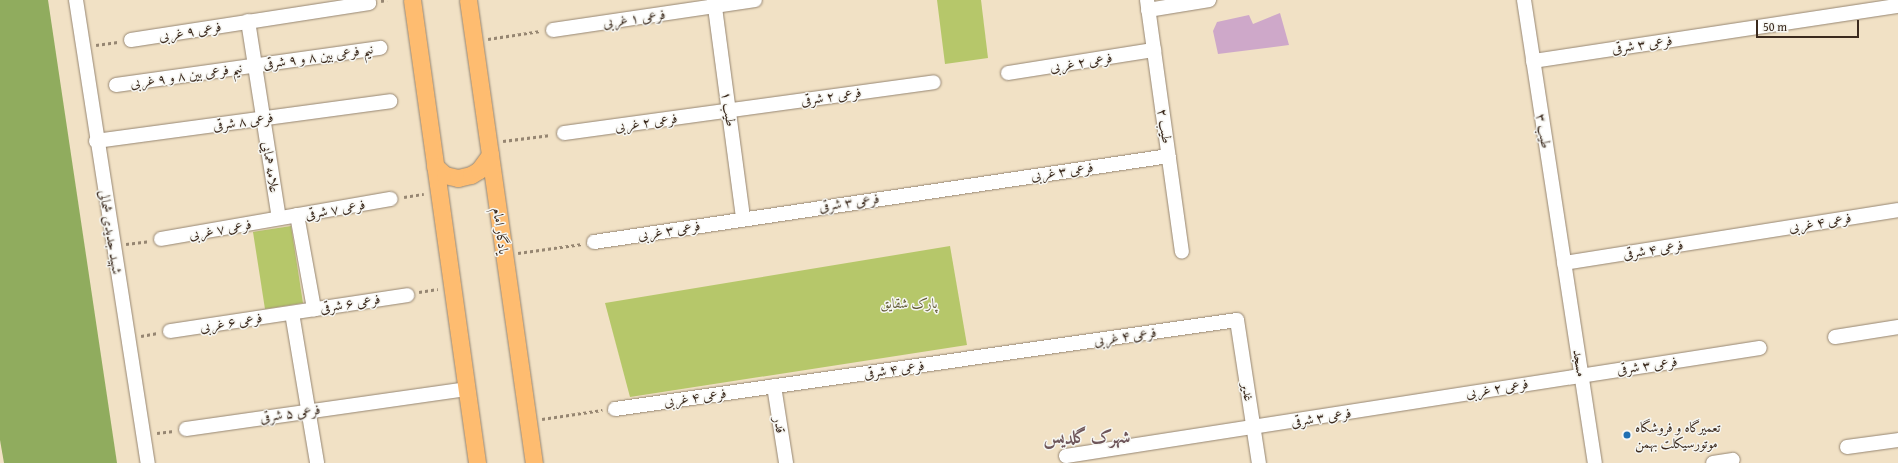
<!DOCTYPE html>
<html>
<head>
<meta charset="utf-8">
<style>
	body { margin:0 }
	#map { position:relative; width:1898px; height:463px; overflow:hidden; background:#f1e1c5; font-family:"Gentium Book Plus",Amiri,serif }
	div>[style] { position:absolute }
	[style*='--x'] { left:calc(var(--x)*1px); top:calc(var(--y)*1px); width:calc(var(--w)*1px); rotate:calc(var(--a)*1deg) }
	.green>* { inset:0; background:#b6c76a }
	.forest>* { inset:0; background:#90ac5e }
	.building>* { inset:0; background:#cea8c9 }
	.path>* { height:2.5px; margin-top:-1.25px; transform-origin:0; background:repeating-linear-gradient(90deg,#968672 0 3px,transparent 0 6px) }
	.roads { filter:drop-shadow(0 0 1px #968672) drop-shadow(0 0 1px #968672) }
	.minor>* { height:14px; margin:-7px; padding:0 7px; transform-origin:7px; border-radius:7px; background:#fff }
	.major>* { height:17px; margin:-8.5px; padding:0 8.5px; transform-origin:8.5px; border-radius:8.5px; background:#febc70 }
	.dots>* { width:11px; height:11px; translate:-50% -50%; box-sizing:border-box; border:2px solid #f6f6f2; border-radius:50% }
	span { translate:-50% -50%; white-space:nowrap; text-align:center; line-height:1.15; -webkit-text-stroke:3px #f6f6f2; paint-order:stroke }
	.street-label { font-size:14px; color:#3b2a1e }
	.park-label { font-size:14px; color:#605935 }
	.poi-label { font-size:14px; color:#3b2a1e }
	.left { translate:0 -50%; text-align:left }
	.district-label { font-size:18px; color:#6e565a; font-weight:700 }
	.scale { position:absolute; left:1756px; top:20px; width:103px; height:18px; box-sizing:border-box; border:2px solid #3b2a1e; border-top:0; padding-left:5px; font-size:12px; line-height:14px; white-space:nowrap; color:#3b2a1e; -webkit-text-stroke:3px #f6f6f2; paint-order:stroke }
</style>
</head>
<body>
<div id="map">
	<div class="green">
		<i style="clip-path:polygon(937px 0,981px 0,988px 58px,945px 64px)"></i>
		<i style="clip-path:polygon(291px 226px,303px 303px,265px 309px,253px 232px)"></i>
		<i style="clip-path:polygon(950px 246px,967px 345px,630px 397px,605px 303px)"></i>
	</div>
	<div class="forest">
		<i style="clip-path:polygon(0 0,48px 0,117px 463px,4px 463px,0 440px)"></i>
	</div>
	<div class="building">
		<i style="clip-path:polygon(1280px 13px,1289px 45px,1218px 54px,1213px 31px,1217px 22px,1249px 15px,1253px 24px)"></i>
	</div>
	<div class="path">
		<i style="--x:381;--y:1;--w:6;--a:-9"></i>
		<i style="--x:488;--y:39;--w:53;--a:-8.7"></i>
		<i style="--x:96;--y:45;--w:22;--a:-8"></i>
		<i style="--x:503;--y:141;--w:48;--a:-7.1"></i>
		<i style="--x:404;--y:197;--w:20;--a:-9"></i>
		<i style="--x:126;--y:244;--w:23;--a:-7"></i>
		<i style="--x:518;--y:253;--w:65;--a:-8"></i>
		<i style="--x:419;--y:292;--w:19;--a:-9"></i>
		<i style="--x:141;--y:336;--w:17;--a:-10"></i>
		<i style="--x:542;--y:419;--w:61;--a:-8.5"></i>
		<i style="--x:157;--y:433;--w:17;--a:-7"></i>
	</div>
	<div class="roads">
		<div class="minor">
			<i style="--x:76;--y:0;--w:469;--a:81.2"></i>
			<i style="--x:714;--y:0;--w:220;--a:82.4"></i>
			<i style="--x:1147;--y:0;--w:254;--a:82.1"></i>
			<i style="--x:1524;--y:0;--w:468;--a:81.3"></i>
			<i style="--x:1148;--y:10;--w:62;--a:-9.3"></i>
			<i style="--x:248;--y:21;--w:199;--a:81.1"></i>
			<i style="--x:553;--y:30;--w:204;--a:-8.4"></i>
			<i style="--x:131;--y:40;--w:241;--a:-8.8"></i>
			<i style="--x:1533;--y:61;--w:369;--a:-8.6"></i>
			<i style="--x:1008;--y:73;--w:148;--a:-9"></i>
			<i style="--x:116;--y:85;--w:267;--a:-8"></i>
			<i style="--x:564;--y:133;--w:373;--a:-7.8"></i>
			<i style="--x:96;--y:141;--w:297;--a:-7.7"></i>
			<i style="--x:297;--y:215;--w:96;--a:79.7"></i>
			<i style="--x:161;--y:239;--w:233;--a:-9.9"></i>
			<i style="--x:594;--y:242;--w:581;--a:-8.51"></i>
			<i style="--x:1564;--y:263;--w:338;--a:-9"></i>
			<i style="--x:292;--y:313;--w:152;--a:80.5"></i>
			<i style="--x:170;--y:331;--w:240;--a:-8.6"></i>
			<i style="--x:1835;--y:337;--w:64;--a:-9"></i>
			<i style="--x:774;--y:386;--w:78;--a:81.1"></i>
			<i style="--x:615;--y:409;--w:628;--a:-8.14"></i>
			<i style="--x:1237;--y:320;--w:145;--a:81.3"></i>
			<i style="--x:186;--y:429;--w:283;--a:-8.1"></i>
			<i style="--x:1847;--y:447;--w:51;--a:-7.8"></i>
			<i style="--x:1066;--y:456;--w:702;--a:-8.85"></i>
			<i style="--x:1713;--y:463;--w:20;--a:-9"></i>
		</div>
		<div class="major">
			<i style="--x:412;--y:0;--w:468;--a:82"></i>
			<i style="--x:468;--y:0;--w:468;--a:81.9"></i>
			<i style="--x:435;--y:166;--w:13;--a:42"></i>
			<i style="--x:445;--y:175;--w:13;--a:13"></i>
			<i style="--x:458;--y:178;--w:13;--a:-13"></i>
			<i style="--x:471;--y:175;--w:9;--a:-32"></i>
			<i style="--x:479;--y:170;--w:19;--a:-54"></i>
		</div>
	</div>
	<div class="dots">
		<i style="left:1627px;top:435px;background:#1f6fb2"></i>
	</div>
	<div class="street-label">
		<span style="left:634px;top:18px;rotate:-8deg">فرعی ۱ غربی</span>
		<span style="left:190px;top:31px;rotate:-9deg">فرعی ۹ غربی</span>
		<span style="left:1642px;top:44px;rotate:-8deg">فرعی ۳ شرقی</span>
		<span style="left:318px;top:56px;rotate:-8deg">نیم فرعی بین ۸ و ۹ شرقی</span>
		<span style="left:1081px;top:62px;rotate:-9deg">فرعی ۲ غربی</span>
		<span style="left:186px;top:75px;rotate:-8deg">نیم فرعی بین ۸ و ۹ غربی</span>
		<span style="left:831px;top:96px;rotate:-8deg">فرعی ۲ شرقی</span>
		<span style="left:729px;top:109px;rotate:82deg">طیب ۱</span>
		<span style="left:243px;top:121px;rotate:-8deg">فرعی ۸ شرقی</span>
		<span style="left:646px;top:122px;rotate:-8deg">فرعی ۲ غربی</span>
		<span style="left:1165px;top:126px;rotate:82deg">طیب ۲</span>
		<span style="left:1544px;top:131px;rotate:81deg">طیب ۳</span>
		<span style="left:271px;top:167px;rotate:81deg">علامه همایی</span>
		<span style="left:1062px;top:171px;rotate:-8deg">فرعی ۳ غربی</span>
		<span style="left:849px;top:202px;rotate:-8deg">فرعی ۳ شرقی</span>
		<span style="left:335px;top:209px;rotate:-10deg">فرعی ۷ شرقی</span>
		<span style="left:1820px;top:222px;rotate:-9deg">فرعی ۴ غربی</span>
		<span style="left:220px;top:229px;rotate:-10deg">فرعی ۷ غربی</span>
		<span style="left:669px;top:230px;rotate:-9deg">فرعی ۳ غربی</span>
		<span style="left:501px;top:231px;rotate:82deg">یادگار امام</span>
		<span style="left:111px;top:232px;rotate:81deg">شهید جدیدی شمالی</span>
		<span style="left:1653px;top:249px;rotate:-9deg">فرعی ۴ شرقی</span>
		<span style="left:350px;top:303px;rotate:-9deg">فرعی ۶ شرقی</span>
		<span style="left:231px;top:322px;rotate:-9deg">فرعی ۶ غربی</span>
		<span style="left:1125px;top:336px;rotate:-8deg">فرعی ۴ غربی</span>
		<span style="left:1580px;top:363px;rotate:81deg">مسجد</span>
		<span style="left:1647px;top:365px;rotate:-8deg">فرعی ۳ شرقی</span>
		<span style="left:894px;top:369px;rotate:-8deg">فرعی ۴ شرقی</span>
		<span style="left:1497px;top:388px;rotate:-9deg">فرعی ۲ غربی</span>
		<span style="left:1248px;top:392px;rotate:81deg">غدیر</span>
		<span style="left:695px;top:397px;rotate:-8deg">فرعی ۴ غربی</span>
		<span style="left:290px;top:413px;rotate:-8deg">فرعی ۵ شرقی</span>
		<span style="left:1321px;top:417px;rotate:-9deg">فرعی ۳ شرقی</span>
		<span style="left:780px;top:425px;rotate:81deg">قدر</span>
	</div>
	<div class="park-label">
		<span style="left:909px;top:303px">پارک شقایق</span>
	</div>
	<div class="poi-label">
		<span class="left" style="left:1635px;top:435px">تعمیرگاه و فروشگاه<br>موتورسیکلت بهمن</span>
	</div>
	<div class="district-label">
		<span style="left:1087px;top:437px">شهرک گلدیس</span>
	</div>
	<div class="scale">50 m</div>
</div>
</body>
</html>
